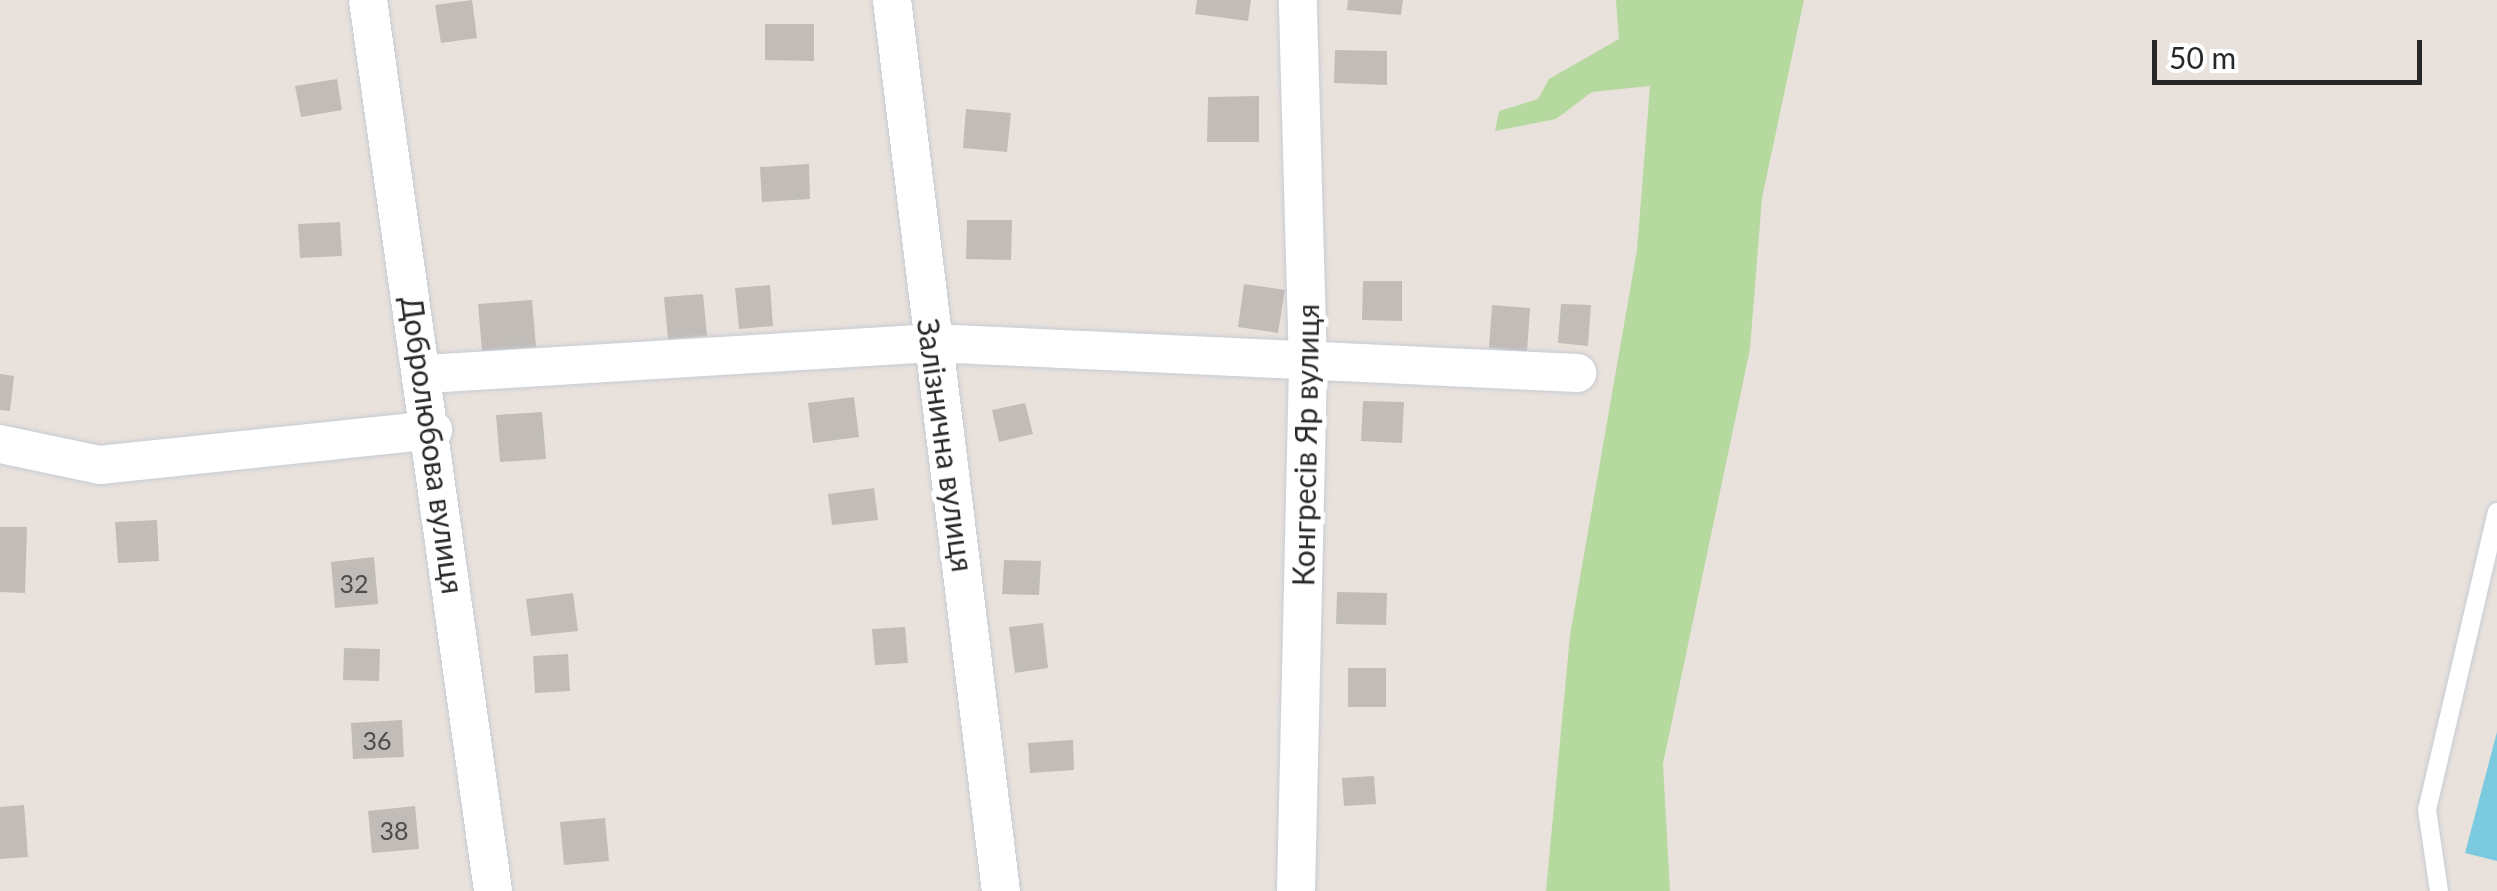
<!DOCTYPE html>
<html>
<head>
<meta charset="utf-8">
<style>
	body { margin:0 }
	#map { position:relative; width:2497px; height:891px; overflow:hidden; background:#e9e2dc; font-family:Lato,sans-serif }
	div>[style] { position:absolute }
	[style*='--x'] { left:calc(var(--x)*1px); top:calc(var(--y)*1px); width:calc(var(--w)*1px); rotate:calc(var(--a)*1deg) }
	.green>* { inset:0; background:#b6d99f }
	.water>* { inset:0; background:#7bcadf }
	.building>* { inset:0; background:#c1bcb8 }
	.roads { filter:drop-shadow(0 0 2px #c7cbd4) drop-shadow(0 0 2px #c7cbd4) }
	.service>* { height:18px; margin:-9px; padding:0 9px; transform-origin:9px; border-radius:9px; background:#fff }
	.minor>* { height:38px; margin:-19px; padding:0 19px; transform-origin:19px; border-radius:19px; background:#fff }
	span { translate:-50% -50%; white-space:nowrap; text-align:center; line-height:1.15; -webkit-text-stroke:9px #fff; paint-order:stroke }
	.number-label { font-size:25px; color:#4e4d4c }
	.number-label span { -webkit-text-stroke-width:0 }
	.street-label { font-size:30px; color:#282828 }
	.scale { position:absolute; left:2152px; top:40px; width:270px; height:45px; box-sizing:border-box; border:5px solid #282828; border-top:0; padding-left:12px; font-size:30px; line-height:35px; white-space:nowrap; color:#282828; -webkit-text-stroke:8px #fff; paint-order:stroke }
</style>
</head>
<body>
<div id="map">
	<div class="green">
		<i style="clip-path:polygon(1616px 0,1804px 0,1762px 198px,1750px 349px,1663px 764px,1670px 891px,1546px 891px,1570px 635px,1637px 250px,1650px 86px,1592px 92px,1556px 119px,1495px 131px,1499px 111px,1538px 99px,1549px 79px,1619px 39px)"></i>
	</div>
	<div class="water">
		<i style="clip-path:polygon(2497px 732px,2497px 861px,2465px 853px)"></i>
	</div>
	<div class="building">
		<i style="clip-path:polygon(472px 0,477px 38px,441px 43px,435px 5px)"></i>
		<i style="clip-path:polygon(1197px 0,1251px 0,1248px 21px,1195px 14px)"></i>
		<i style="clip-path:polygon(1348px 0,1403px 0,1401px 15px,1347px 10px)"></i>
		<i style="clip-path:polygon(765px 24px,814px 24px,814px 61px,765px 60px)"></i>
		<i style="clip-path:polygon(1335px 50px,1387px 51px,1387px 85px,1334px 83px)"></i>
		<i style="clip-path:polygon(337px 79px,342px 110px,301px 117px,295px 86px)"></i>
		<i style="clip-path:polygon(1259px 96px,1259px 142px,1207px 142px,1208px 97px)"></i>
		<i style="clip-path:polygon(966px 109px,1011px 113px,1007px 152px,963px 148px)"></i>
		<i style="clip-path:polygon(809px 164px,810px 199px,762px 202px,760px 167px)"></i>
		<i style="clip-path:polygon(967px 220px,1012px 220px,1011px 260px,966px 259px)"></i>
		<i style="clip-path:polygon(340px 222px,342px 256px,300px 258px,298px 224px)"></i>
		<i style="clip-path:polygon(1363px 281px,1402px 281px,1402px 321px,1362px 320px)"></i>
		<i style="clip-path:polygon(1244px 284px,1285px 290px,1278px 333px,1238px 327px)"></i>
		<i style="clip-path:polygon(770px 285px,773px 326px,739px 329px,735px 288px)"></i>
		<i style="clip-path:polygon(703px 294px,707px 336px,668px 339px,664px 297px)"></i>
		<i style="clip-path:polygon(532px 300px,536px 347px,482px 351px,478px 304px)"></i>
		<i style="clip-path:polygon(1561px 304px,1591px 305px,1588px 346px,1558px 343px)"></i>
		<i style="clip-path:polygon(1492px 305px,1530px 308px,1527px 351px,1489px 348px)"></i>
		<i style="clip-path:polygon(0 374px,14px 376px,10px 411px,0 410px)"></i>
		<i style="clip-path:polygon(854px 397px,859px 437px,813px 443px,808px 403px)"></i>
		<i style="clip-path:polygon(1363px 401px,1404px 402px,1402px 443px,1361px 441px)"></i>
		<i style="clip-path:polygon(1025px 403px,1033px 434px,999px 442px,992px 410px)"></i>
		<i style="clip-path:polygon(542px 412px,546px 459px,500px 462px,496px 415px)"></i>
		<i style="clip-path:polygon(874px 488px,878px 520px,832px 525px,828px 494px)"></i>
		<i style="clip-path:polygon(157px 520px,159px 561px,118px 563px,115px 522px)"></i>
		<i style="clip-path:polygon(0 527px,27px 527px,25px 593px,0 592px)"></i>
		<i style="clip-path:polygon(374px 557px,378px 604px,335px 608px,331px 562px)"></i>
		<i style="clip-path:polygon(1004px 560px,1041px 561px,1039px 595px,1002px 594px)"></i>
		<i style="clip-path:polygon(1337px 592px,1387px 593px,1386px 625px,1336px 624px)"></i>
		<i style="clip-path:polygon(573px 593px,578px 631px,531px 636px,526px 599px)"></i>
		<i style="clip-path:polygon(1043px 623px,1048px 668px,1015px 673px,1009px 627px)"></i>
		<i style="clip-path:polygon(905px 627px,908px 663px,875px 665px,872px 629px)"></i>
		<i style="clip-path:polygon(344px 648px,380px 649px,379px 681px,343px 680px)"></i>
		<i style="clip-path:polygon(568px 654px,570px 691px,535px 693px,533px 656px)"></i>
		<i style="clip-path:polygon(1348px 668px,1386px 668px,1386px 707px,1348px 707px)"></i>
		<i style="clip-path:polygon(402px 720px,404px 757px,353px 759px,351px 723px)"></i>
		<i style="clip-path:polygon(1073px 740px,1074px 770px,1030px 773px,1028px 743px)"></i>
		<i style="clip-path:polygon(1374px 776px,1376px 804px,1344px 806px,1342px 778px)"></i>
		<i style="clip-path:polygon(24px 805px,28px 857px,0 859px,0 807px)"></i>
		<i style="clip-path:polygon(415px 806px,419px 849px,372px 853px,368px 811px)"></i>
		<i style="clip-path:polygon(605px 818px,609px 861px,564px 865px,560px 822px)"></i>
	</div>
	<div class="roads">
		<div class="service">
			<i style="--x:2439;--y:891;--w:82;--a:-98.4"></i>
			<i style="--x:2427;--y:810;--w:306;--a:-76.8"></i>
		</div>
		<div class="minor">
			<i style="--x:368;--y:0;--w:900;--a:82.01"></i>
			<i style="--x:892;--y:0;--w:898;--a:83.03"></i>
			<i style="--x:426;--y:374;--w:508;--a:-3.5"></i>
			<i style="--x:933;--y:343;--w:645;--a:2.67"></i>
			<i style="--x:0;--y:444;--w:102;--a:11.9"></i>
			<i style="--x:100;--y:465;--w:335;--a:-6"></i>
			<i style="--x:1296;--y:891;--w:525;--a:-88.69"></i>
			<i style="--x:1308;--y:366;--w:366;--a:-91.6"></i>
		</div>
	</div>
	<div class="number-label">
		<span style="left:354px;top:583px">32</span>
		<span style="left:377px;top:740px">36</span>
		<span style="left:394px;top:830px">38</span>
	</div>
	<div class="street-label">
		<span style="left:433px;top:445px;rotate:82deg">Добролюбова вулиця</span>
		<span style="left:946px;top:445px;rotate:82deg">Залізнична вулиця</span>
		<span style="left:1305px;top:445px;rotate:-89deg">Конгресів Яр вулиця</span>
	</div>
	<div class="scale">50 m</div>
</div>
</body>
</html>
